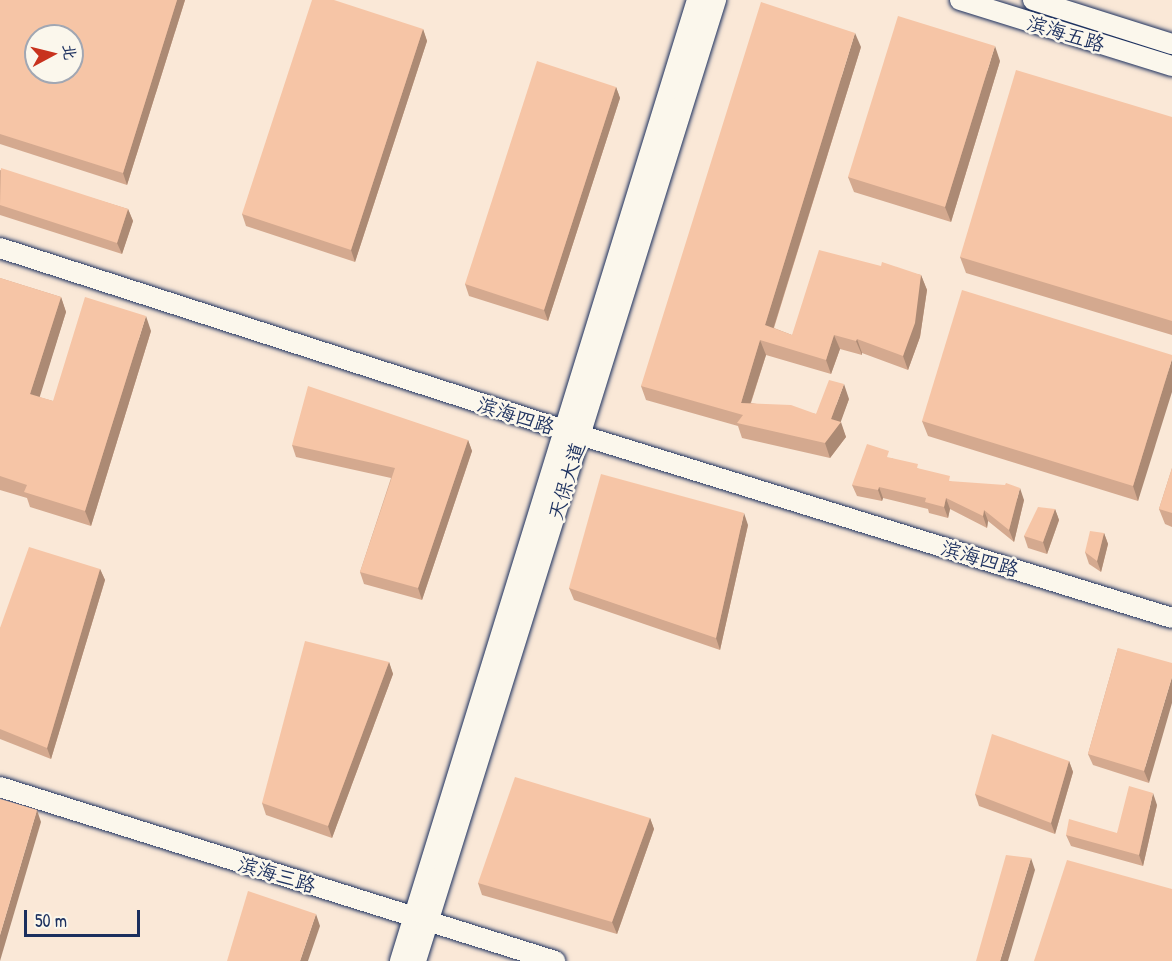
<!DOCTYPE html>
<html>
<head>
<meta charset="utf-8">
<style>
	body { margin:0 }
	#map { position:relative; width:1172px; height:961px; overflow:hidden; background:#fbf7ec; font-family:"Patrick Hand","LXGW WenKai TC",sans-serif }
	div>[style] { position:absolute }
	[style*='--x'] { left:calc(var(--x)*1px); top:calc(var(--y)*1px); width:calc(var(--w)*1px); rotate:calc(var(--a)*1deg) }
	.built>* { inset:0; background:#fae8d7 }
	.roads { filter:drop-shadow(0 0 2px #1b2f5e) drop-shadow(0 0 2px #1b2f5e) }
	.secondary>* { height:20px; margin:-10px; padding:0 10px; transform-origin:10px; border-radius:10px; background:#fbf7ec }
	.wall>* { inset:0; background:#d4a98f }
	.shaded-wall>* { inset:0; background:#ac8a74 }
	.building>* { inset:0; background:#f6c5a6 }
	span { translate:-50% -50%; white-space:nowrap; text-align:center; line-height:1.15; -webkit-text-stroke:5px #fbf7ec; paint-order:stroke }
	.street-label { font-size:20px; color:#1b2f5e }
	.north { position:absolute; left:24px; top:24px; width:60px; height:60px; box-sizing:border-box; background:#fbf7ec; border:2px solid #a1a7b3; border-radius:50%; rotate:83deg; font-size:16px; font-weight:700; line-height:24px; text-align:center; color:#1b2f5e }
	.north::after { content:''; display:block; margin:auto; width:21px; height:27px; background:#c8321e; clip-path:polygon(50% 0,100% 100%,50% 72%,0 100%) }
	.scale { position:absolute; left:24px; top:910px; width:116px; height:27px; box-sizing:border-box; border:3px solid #1b2f5e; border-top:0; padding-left:8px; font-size:18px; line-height:21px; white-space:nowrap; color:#1b2f5e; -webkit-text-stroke:4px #fbf7ec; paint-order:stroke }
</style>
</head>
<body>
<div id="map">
	<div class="built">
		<i style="clip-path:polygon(evenodd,0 0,1172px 0,1172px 961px,0 961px,0 0,36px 36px,72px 36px,72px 72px,36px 72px,36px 36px)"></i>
	</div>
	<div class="roads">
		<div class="secondary">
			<i style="--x:960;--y:0;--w:222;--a:17.3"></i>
			<i style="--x:1033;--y:0;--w:146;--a:17.6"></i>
			<i style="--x:0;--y:248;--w:593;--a:17.88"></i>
			<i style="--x:564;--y:430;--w:636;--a:17.18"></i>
			<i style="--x:0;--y:787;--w:582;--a:17.41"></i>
			<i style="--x:400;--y:961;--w:1006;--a:-72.83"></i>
			<i style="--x:416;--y:961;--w:1007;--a:-72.66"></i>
		</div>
	</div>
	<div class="wall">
		<i style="clip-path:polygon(0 0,185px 0,127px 185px,0 144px)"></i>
		<i style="clip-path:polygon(423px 29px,427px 41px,355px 262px,246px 226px,242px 214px)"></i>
		<i style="clip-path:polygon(861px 47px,774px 328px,792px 335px,881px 266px,921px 275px,927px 290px,920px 337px,908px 370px,862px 353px,862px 355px,840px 349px,831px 374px,766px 355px,751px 403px,816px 414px,849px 399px,840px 422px,846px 437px,830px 458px,742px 438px,738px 426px,646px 400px,641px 386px)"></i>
		<i style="clip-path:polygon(1000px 61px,951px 222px,854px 192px,848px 177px)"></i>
		<i style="clip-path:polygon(616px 87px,620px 98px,548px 321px,469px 296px,465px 284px)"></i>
		<i style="clip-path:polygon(1172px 117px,1172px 335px,966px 273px,960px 257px)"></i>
		<i style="clip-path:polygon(0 170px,128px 209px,133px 221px,122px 254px,0 215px)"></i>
		<i style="clip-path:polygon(0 278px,61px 297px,66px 312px,39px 397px,53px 401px,151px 331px,91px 526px,30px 507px,27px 498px,0 490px)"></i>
		<i style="clip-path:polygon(1172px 355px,1138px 501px,928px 436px,922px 421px)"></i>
		<i style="clip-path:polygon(468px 440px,472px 451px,422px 600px,364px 584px,360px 572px,391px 478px,296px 457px,292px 445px)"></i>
		<i style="clip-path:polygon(891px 458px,952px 482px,1024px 500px,1014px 542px,988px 521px,987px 528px,950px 509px,948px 518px,929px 513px,928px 509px,883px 498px,882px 501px,857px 496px,852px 485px)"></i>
		<i style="clip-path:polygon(1172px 468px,1172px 527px,1165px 524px,1159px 509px)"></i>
		<i style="clip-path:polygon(1055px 509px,1059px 520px,1047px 554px,1028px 548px,1024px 536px)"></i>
		<i style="clip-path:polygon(748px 525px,720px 650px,574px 600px,569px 588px)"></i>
		<i style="clip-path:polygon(1104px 533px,1108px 544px,1101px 572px,1089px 564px,1085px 552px)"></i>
		<i style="clip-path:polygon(100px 569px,105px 580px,51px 759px,0 739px,0 628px)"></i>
		<i style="clip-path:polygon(1118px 648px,1149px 783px,1093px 765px,1088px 754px)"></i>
		<i style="clip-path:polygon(389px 662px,393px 674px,332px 838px,266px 815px,262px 803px)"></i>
		<i style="clip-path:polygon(1069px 761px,1073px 772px,1055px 834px,979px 806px,975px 794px)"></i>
		<i style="clip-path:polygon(1157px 805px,1143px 866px,1071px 846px,1066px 835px,1117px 833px)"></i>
		<i style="clip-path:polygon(650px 818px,654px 829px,617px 934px,482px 895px,478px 883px)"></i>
	</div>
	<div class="shaded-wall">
		<i style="clip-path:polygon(177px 0,185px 0,127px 185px,123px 173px)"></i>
		<i style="clip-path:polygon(423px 29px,427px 41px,355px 262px,351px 250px)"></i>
		<i style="clip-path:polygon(855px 33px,861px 47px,770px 339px,765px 325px)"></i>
		<i style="clip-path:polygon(995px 46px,1000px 61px,951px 222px,945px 207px)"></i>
		<i style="clip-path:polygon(616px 87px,620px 98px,548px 321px,544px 310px)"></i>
		<i style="clip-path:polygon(128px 209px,133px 221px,122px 254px,117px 243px)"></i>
		<i style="clip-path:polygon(921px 275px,927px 290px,920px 337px,908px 370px,903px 356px)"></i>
		<i style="clip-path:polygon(61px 297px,66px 312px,36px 409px,30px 394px)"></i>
		<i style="clip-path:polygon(146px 316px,151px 331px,91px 526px,85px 511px)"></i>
		<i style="clip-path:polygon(834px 335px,840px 349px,831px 374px,826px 360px)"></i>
		<i style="clip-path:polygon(857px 339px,862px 353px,862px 355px,856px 341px)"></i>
		<i style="clip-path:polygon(760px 340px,766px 355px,746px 417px,741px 403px)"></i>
		<i style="clip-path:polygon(1172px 359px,1172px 392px,1138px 501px,1133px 486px)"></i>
		<i style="clip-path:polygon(844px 384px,849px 399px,840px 424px,841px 422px,846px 437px,830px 458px,825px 443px,831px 419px)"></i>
		<i style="clip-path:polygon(468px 440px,472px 451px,422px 600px,418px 588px)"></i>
		<i style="clip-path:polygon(879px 487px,883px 498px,882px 501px,878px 490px)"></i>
		<i style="clip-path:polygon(1020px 488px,1024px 500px,1014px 542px,1009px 530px)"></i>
		<i style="clip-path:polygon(946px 498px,950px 509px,948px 518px,944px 507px)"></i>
		<i style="clip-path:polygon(1055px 509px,1059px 520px,1047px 554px,1043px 542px)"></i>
		<i style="clip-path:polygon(984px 510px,988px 521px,987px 528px,983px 516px)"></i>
		<i style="clip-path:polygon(744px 513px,748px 525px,720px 650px,716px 638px)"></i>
		<i style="clip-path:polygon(1104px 533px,1108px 544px,1101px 572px,1097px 561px)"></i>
		<i style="clip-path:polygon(100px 569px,105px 580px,51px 759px,47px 748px)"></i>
		<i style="clip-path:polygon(389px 662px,393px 674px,332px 838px,328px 826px)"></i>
		<i style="clip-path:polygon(1172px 677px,1172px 703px,1149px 783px,1144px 771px)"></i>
		<i style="clip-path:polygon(1069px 761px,1073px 772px,1055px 834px,1051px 823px)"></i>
		<i style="clip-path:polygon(1153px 793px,1157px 805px,1143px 866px,1139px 855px)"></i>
		<i style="clip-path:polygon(37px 810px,41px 822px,0 961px,0 935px)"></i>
		<i style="clip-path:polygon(650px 818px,654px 829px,617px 934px,612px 922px)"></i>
		<i style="clip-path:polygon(1031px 858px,1035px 870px,1008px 961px,1000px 961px)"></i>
		<i style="clip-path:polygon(316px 914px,320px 926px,308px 961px,300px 961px)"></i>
	</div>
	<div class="building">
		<i style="clip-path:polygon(evenodd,0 0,177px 0,123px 173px,0 134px,0 0,36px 36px,72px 36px,72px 72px,36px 72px,36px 36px)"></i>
		<i style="clip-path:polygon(312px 0,334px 0,423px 29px,351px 250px,242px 214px)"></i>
		<i style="clip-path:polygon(761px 2px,855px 33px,765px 325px,792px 335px,819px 250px,881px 266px,882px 262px,921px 275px,915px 323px,903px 356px,857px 339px,856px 341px,834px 335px,826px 360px,760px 340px,741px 403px,791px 405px,816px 414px,829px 380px,844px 384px,831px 419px,841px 422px,825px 443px,737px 423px,743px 415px,641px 386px)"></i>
		<i style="clip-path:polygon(898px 16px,995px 46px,945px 207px,848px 177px)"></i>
		<i style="clip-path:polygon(537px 61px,616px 87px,544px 310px,465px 284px)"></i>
		<i style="clip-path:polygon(1016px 70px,1172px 117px,1172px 321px,960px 257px)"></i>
		<i style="clip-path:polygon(1px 168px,128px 209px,117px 243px,0 205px)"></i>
		<i style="clip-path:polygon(0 278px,61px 297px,30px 394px,53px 401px,85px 297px,146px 316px,85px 511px,24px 492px,27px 485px,0 476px)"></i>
		<i style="clip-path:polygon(962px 290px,1172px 355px,1172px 359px,1133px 486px,922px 421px)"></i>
		<i style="clip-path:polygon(308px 386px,468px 440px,418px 588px,360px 572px,395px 468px,292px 445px)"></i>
		<i style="clip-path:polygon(867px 444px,889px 451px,887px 457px,918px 464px,917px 468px,950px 476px,949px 481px,1005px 485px,1006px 483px,1020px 488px,1009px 530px,984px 510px,983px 516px,946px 498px,944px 507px,925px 502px,926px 498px,879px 487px,878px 490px,852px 485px)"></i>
		<i style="clip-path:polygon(1172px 468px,1172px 513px,1159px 509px)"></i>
		<i style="clip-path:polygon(601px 474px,744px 513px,716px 638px,569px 588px)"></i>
		<i style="clip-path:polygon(1038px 507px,1055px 509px,1043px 542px,1024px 536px)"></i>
		<i style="clip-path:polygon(1090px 531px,1104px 533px,1097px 561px,1085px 552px)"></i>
		<i style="clip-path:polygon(29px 547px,100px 569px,47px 748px,0 729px,0 628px)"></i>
		<i style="clip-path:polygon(305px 641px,389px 662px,328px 826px,262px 803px)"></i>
		<i style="clip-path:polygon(1118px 648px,1172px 663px,1172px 677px,1144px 771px,1088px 754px)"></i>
		<i style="clip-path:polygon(992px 734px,1069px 761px,1051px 823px,975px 794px)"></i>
		<i style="clip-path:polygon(515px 777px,650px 818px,612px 922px,478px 883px)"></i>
		<i style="clip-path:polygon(1129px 786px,1153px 793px,1139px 855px,1066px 835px,1069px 819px,1117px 833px)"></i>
		<i style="clip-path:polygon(0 799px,37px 810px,0 935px)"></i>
		<i style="clip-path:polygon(1006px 855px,1031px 858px,1000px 961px,976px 961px)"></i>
		<i style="clip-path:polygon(1067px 860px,1172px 889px,1172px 961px,1034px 961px)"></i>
		<i style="clip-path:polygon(248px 891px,316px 914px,300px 961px,227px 961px)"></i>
	</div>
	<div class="street-label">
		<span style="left:1066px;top:33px;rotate:17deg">滨海五路</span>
		<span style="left:516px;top:415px;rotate:18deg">滨海四路</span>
		<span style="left:566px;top:481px;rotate:-73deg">天保大道</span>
		<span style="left:980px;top:558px;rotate:17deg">滨海四路</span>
		<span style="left:277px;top:874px;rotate:17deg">滨海三路</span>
	</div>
	<div class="north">北</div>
	<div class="scale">50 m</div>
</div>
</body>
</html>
